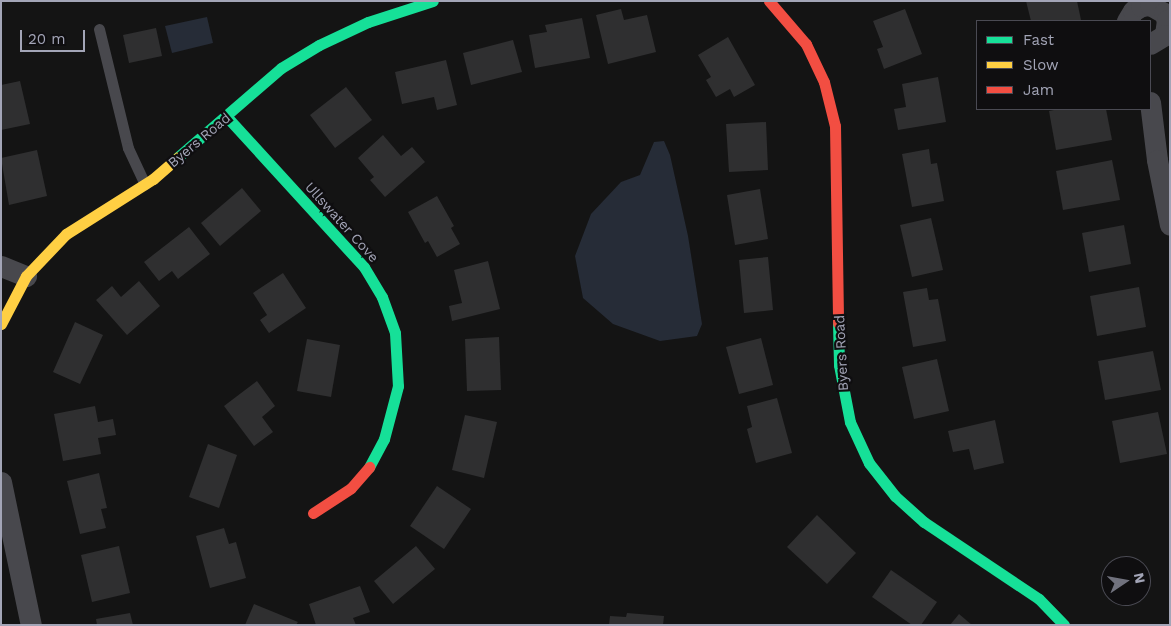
<!DOCTYPE html>
<html>
<head>
<meta charset="utf-8">
<style>
	body { margin:0 }
	#map { position:relative; width:1171px; height:626px; overflow:hidden; background:#141414; font-family:"Work Sans",sans-serif }
	div>[style] { position:absolute }
	[style*='--x'] { left:calc(var(--x)*1px); top:calc(var(--y)*1px); width:calc(var(--w)*1px); rotate:calc(var(--a)*1deg) }
	.water>* { inset:0; background:#262c37 }
	.building>* { inset:0; background:#2f2f30 }
	.lane>* { height:11px; margin:-5.5px; padding:0 5.5px; transform-origin:5.5px; border-radius:5.5px; background:#48484d }
	.street>* { height:21px; margin:-10.5px; padding:0 10.5px; transform-origin:10.5px; border-radius:10.5px; background:#48484d }
	.fast>* { height:11px; margin:-5.5px; padding:0 5.5px; transform-origin:5.5px; border-radius:5.5px; background:#16e098 }
	.slow>* { height:11px; margin:-5.5px; padding:0 5.5px; transform-origin:5.5px; border-radius:5.5px; background:#ffcf43 }
	.jam>* { height:11px; margin:-5.5px; padding:0 5.5px; transform-origin:5.5px; border-radius:5.5px; background:#f24e42 }
	span { translate:-50% -50%; white-space:nowrap; text-align:center; line-height:1.15; -webkit-text-stroke:4.5px #0f0e10; paint-order:stroke }
	.street-label { font-size:14px; color:#a3a5b7 }
	.frame { position:absolute; inset:0; border:2px solid #a3a5b7; pointer-events:none }
	.legend { position:absolute; left:976px; top:20px; width:175px; height:90px; box-sizing:border-box; background:#0f0e10; border:1px solid #4a4a53; margin:0; padding:6px 9px; list-style:none; font-size:15px; color:#a3a5b7 }
	.legend li { display:flex; align-items:center; gap:10px; height:25px }
	.legend b { width:25px; border:1px solid #4a4a53 }
	.north { position:absolute; left:1101px; top:556px; width:50px; height:50px; box-sizing:border-box; background:#0f0e10; border:1px solid #4a4a53; border-radius:50%; rotate:78deg; font-size:14px; font-weight:700; line-height:20px; text-align:center; color:#a3a5b7 }
	.north::after { content:''; display:block; margin:auto; width:18px; height:22px; background:#71727e; clip-path:polygon(50% 0,100% 100%,50% 72%,0 100%) }
	.scale { position:absolute; left:20px; top:30px; width:65px; height:22px; box-sizing:border-box; border:2px solid #a3a5b7; border-top:0; padding-left:6px; font-size:15px; line-height:18px; white-space:nowrap; color:#a3a5b7; -webkit-text-stroke:4px #0f0e10; paint-order:stroke }
</style>
</head>
<body>
<div id="map">
	<div class="water">
		<i style="clip-path:polygon(207px 17px,213px 43px,172px 53px,165px 26px)"></i>
		<i style="clip-path:polygon(664px 141px,670px 155px,688px 236px,702px 324px,697px 336px,660px 341px,613px 324px,583px 298px,575px 256px,591px 214px,621px 182px,640px 175px,654px 142px)"></i>
	</div>
	<div class="building">
		<i style="clip-path:polygon(1026px 1px,1077px 1px,1081px 20px,1031px 21px)"></i>
		<i style="clip-path:polygon(621px 9px,624px 20px,647px 15px,656px 52px,608px 64px,596px 15px)"></i>
		<i style="clip-path:polygon(905px 9px,922px 54px,884px 69px,877px 49px,883px 47px,873px 21px)"></i>
		<i style="clip-path:polygon(582px 18px,590px 58px,535px 68px,529px 35px,547px 32px,545px 25px)"></i>
		<i style="clip-path:polygon(156px 28px,162px 56px,129px 63px,123px 35px)"></i>
		<i style="clip-path:polygon(728px 37px,755px 85px,734px 97px,730px 89px,716px 97px,706px 80px,711px 77px,698px 55px)"></i>
		<i style="clip-path:polygon(513px 40px,522px 72px,471px 85px,463px 53px)"></i>
		<i style="clip-path:polygon(446px 60px,457px 105px,437px 110px,434px 97px,402px 104px,395px 72px)"></i>
		<i style="clip-path:polygon(938px 77px,946px 122px,898px 130px,894px 109px,906px 107px,902px 84px)"></i>
		<i style="clip-path:polygon(20px 81px,30px 124px,1px 130px,1px 85px)"></i>
		<i style="clip-path:polygon(346px 87px,372px 120px,335px 148px,310px 115px)"></i>
		<i style="clip-path:polygon(1059px 109px,1106px 109px,1112px 140px,1056px 150px,1049px 111px)"></i>
		<i style="clip-path:polygon(766px 122px,768px 170px,729px 172px,726px 124px)"></i>
		<i style="clip-path:polygon(383px 135px,401px 156px,412px 147px,425px 162px,385px 197px,370px 180px,374px 177px,358px 158px)"></i>
		<i style="clip-path:polygon(929px 149px,931px 164px,937px 163px,944px 201px,912px 207px,902px 154px)"></i>
		<i style="clip-path:polygon(37px 150px,47px 196px,9px 205px,1px 158px)"></i>
		<i style="clip-path:polygon(1112px 160px,1120px 200px,1063px 210px,1056px 171px)"></i>
		<i style="clip-path:polygon(242px 188px,261px 211px,220px 246px,201px 223px)"></i>
		<i style="clip-path:polygon(760px 189px,768px 239px,735px 245px,727px 195px)"></i>
		<i style="clip-path:polygon(437px 196px,454px 226px,451px 228px,460px 244px,437px 257px,428px 241px,425px 243px,408px 212px)"></i>
		<i style="clip-path:polygon(931px 218px,943px 270px,912px 277px,900px 225px)"></i>
		<i style="clip-path:polygon(1124px 225px,1131px 264px,1089px 272px,1082px 233px)"></i>
		<i style="clip-path:polygon(189px 227px,210px 254px,178px 279px,172px 271px,159px 281px,144px 262px)"></i>
		<i style="clip-path:polygon(768px 257px,773px 310px,744px 313px,739px 260px)"></i>
		<i style="clip-path:polygon(488px 261px,500px 309px,452px 321px,449px 306px,462px 303px,454px 270px)"></i>
		<i style="clip-path:polygon(283px 273px,306px 308px,269px 333px,260px 320px,267px 315px,253px 293px)"></i>
		<i style="clip-path:polygon(139px 281px,160px 306px,127px 335px,96px 300px,112px 286px,121px 297px)"></i>
		<i style="clip-path:polygon(1139px 287px,1146px 327px,1097px 336px,1090px 296px)"></i>
		<i style="clip-path:polygon(927px 288px,929px 300px,938px 299px,946px 341px,913px 347px,903px 292px)"></i>
		<i style="clip-path:polygon(75px 322px,103px 335px,80px 384px,53px 372px)"></i>
		<i style="clip-path:polygon(499px 337px,501px 390px,467px 391px,465px 339px)"></i>
		<i style="clip-path:polygon(761px 338px,773px 385px,739px 394px,726px 347px)"></i>
		<i style="clip-path:polygon(307px 339px,340px 345px,331px 397px,297px 391px)"></i>
		<i style="clip-path:polygon(1153px 351px,1161px 390px,1105px 400px,1098px 361px)"></i>
		<i style="clip-path:polygon(937px 359px,949px 411px,914px 419px,902px 367px)"></i>
		<i style="clip-path:polygon(257px 381px,275px 406px,262px 417px,273px 432px,254px 446px,224px 406px)"></i>
		<i style="clip-path:polygon(777px 398px,792px 453px,756px 463px,747px 429px,752px 427px,747px 406px)"></i>
		<i style="clip-path:polygon(95px 406px,98px 422px,113px 419px,116px 435px,98px 438px,101px 454px,63px 461px,54px 414px)"></i>
		<i style="clip-path:polygon(1158px 412px,1167px 454px,1120px 463px,1112px 421px)"></i>
		<i style="clip-path:polygon(465px 415px,497px 422px,484px 478px,452px 470px)"></i>
		<i style="clip-path:polygon(995px 420px,1004px 463px,974px 470px,969px 449px,953px 452px,948px 431px)"></i>
		<i style="clip-path:polygon(208px 444px,237px 455px,219px 508px,189px 497px)"></i>
		<i style="clip-path:polygon(99px 473px,107px 508px,101px 509px,106px 528px,80px 534px,67px 481px)"></i>
		<i style="clip-path:polygon(437px 486px,471px 509px,444px 549px,410px 526px)"></i>
		<i style="clip-path:polygon(817px 515px,856px 553px,827px 584px,787px 547px)"></i>
		<i style="clip-path:polygon(224px 528px,229px 544px,236px 542px,246px 578px,210px 588px,196px 536px)"></i>
		<i style="clip-path:polygon(119px 546px,130px 593px,92px 602px,81px 555px)"></i>
		<i style="clip-path:polygon(416px 546px,435px 569px,393px 604px,374px 581px)"></i>
		<i style="clip-path:polygon(891px 570px,937px 602px,921px 625px,912px 625px,872px 597px)"></i>
		<i style="clip-path:polygon(360px 586px,370px 612px,353px 618px,356px 625px,316px 625px,309px 604px)"></i>
		<i style="clip-path:polygon(254px 604px,298px 622px,296px 625px,245px 625px)"></i>
		<i style="clip-path:polygon(130px 613px,133px 625px,97px 625px,96px 619px)"></i>
		<i style="clip-path:polygon(627px 613px,664px 616px,663px 625px,609px 625px,610px 616px,626px 617px)"></i>
		<i style="clip-path:polygon(959px 614px,972px 625px,950px 625px)"></i>
	</div>
	<div class="lane">
		<i style="--x:99;--y:29;--w:122;--a:76.3"></i>
		<i style="--x:128;--y:148;--w:40;--a:65"></i>
	</div>
	<div class="street">
		<i style="--x:1127;--y:21;--w:12;--a:-59"></i>
		<i style="--x:1133;--y:11;--w:9;--a:-32"></i>
		<i style="--x:1141;--y:6;--w:9;--a:-6"></i>
		<i style="--x:1150;--y:5;--w:16;--a:30"></i>
		<i style="--x:1164;--y:13;--w:8;--a:67"></i>
		<i style="--x:1167;--y:20;--w:15;--a:98"></i>
		<i style="--x:1165;--y:35;--w:17;--a:149"></i>
		<i style="--x:1150;--y:102;--w:58;--a:83.1"></i>
		<i style="--x:1157;--y:160;--w:66;--a:78.7"></i>
		<i style="--x:1;--y:266;--w:27;--a:22"></i>
		<i style="--x:1;--y:482;--w:146;--a:78.2"></i>
	</div>
	<div class="fast">
		<i style="--x:227;--y:117;--w:203;--a:47.6"></i>
		<i style="--x:364;--y:267;--w:35;--a:59"></i>
		<i style="--x:382;--y:297;--w:38;--a:70"></i>
		<i style="--x:395;--y:333;--w:53;--a:86.8"></i>
		<i style="--x:398;--y:386;--w:55;--a:104.8"></i>
		<i style="--x:384;--y:439;--w:32;--a:118"></i>
		<i style="--x:178;--y:157;--w:136;--a:-40.8"></i>
		<i style="--x:281;--y:68;--w:44;--a:-31.2"></i>
		<i style="--x:319;--y:45;--w:54;--a:-25.1"></i>
		<i style="--x:368;--y:22;--w:68;--a:-17.9"></i>
		<i style="--x:838;--y:323;--w:42;--a:88.6"></i>
		<i style="--x:839;--y:365;--w:58;--a:79.1"></i>
		<i style="--x:850;--y:422;--w:45;--a:65.1"></i>
		<i style="--x:869;--y:463;--w:42;--a:51.8"></i>
		<i style="--x:895;--y:496;--w:39;--a:42"></i>
		<i style="--x:924;--y:522;--w:138;--a:33.8"></i>
		<i style="--x:1039;--y:599;--w:36;--a:46"></i>
	</div>
	<div class="slow">
		<i style="--x:1;--y:324;--w:54;--a:-62.5"></i>
		<i style="--x:26;--y:276;--w:58;--a:-46.4"></i>
		<i style="--x:66;--y:234;--w:103;--a:-32.3"></i>
		<i style="--x:153;--y:179;--w:33;--a:-41"></i>
	</div>
	<div class="jam">
		<i style="--x:769;--y:1;--w:57;--a:49.3"></i>
		<i style="--x:806;--y:44;--w:42;--a:64.7"></i>
		<i style="--x:824;--y:82;--w:45;--a:76"></i>
		<i style="--x:835;--y:126;--w:197;--a:89.1"></i>
		<i style="--x:313;--y:513;--w:45;--a:-33.3"></i>
		<i style="--x:351;--y:488;--w:28;--a:-49"></i>
	</div>
	<div class="street-label">
		<span style="left:199px;top:140px;rotate:-40deg">Byers Road</span>
		<span style="left:342px;top:222px;rotate:48deg">Ullswater Cove</span>
		<span style="left:841px;top:353px;rotate:-93deg">Byers Road</span>
	</div>
	<div class="frame"></div>
	<ul class="legend">
	<li><b style="height:6px;background:#16e098"></b>Fast</li>
	<li><b style="height:6px;background:#ffcf43"></b>Slow</li>
	<li><b style="height:6px;background:#f24e42"></b>Jam</li>
	</ul>
	<div class="north">N</div>
	<div class="scale">20 m</div>
</div>
</body>
</html>
